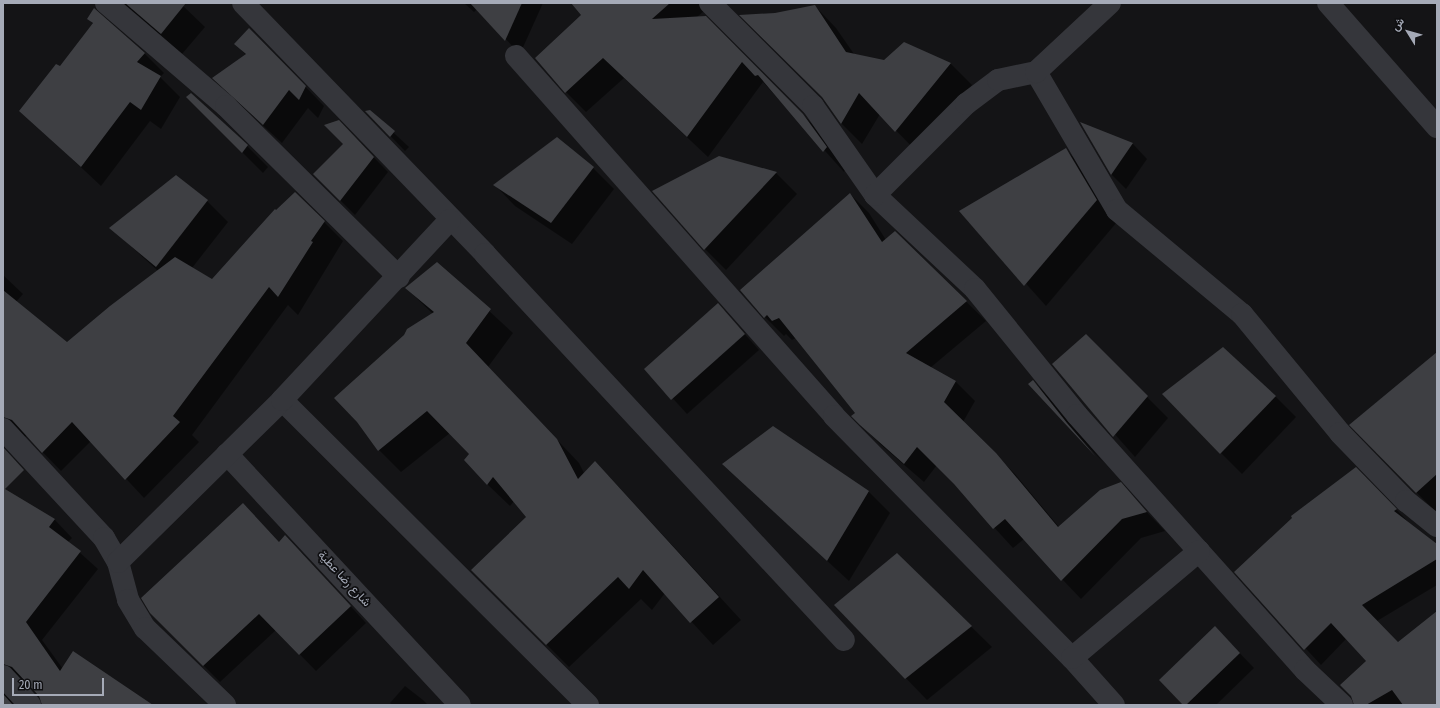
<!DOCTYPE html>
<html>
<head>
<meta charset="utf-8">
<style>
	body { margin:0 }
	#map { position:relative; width:1440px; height:708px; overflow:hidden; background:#141416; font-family:"Fira Sans Condensed",Vazirmatn,sans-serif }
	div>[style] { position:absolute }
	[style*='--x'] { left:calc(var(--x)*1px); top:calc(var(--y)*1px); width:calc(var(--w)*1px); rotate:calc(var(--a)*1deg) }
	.shadow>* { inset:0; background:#0007 }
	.building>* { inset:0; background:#3e3f43 }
	.minor>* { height:22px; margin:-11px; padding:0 11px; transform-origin:11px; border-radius:11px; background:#35363b }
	span { translate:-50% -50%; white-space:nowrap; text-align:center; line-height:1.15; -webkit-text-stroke:3.5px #0f0f11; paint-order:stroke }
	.street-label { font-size:12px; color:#a5aab7 }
	.frame { position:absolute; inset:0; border:4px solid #a5aab7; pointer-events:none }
	.north { position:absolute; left:1388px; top:12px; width:40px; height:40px; -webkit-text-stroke:3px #0f0f11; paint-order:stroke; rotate:307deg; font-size:11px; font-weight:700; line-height:16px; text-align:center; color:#a5aab7 }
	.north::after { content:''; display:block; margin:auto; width:14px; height:18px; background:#a5aab7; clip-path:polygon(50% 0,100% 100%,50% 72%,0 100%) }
	.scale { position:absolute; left:12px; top:678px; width:92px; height:18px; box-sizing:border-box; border:2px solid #a5aab7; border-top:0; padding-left:5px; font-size:12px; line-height:14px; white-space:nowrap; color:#a5aab7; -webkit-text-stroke:3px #0f0f11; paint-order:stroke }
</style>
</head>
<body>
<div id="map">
	<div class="shadow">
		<i style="clip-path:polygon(118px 3px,180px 3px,205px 27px,182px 54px,136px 14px,127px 12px)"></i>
		<i style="clip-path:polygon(464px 3px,543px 3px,520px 54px,477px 9px,474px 12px)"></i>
		<i style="clip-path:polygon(572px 3px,698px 3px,705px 10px,696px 18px,705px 17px,824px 136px,846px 168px,844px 172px,763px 82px,708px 157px,624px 78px,586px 112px,566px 92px,583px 15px)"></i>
		<i style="clip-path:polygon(815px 6px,836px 28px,854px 54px,884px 61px,904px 43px,951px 64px,972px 85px,917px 152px,880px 114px,862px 144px,841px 123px,775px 14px)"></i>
		<i style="clip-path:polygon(89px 19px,144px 53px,164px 73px,160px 77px,180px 97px,161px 129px,150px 121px,101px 186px,21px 111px,60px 68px,93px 24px)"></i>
		<i style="clip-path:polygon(236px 44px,268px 48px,324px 106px,318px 118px,308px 108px,282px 143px,232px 97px,246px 55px)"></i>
		<i style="clip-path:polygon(187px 97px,247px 146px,268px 167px,263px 173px)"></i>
		<i style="clip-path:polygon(370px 111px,409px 147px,405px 151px,367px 112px)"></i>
		<i style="clip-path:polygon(1082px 124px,1133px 144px,1147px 159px,1126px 189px,1112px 175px)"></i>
		<i style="clip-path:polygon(353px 136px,388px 172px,355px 215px,314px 174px)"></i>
		<i style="clip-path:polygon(1066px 150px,1087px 171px,1117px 222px,1046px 306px,961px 211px)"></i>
		<i style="clip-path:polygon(719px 157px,776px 173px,797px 194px,726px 270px,705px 249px)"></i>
		<i style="clip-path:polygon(593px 168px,614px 189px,572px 244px,515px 206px,495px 185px)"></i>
		<i style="clip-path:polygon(295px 193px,343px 241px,298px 315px,288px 305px,192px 435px,199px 442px,144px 498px,91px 441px,61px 471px,27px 436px,3px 443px,3px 275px,23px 294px,16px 302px,67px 344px,158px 271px,111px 228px,207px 201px,228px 222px,192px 268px,213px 280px)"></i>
		<i style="clip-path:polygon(850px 194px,869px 213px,886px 240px,895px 232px,986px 321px,930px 368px,956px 382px,975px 401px,963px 422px,1015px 474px,1059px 527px,1120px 484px,1165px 531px,1141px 538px,1081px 599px,1024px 539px,1013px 548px,937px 465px,924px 482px,880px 444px,853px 416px,856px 413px,796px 338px,792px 340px,786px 334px,784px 336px,765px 317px)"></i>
		<i style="clip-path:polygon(437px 263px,513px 333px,488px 367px,579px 463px,584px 473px,595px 462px,617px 485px,741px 620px,713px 645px,665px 593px,652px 610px,641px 599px,569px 667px,472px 570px,527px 517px,514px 501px,510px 506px,487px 484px,470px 454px,450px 433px,401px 472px,379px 450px,433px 314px,406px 288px)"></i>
		<i style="clip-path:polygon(718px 304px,759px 350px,687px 414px,646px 369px)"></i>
		<i style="clip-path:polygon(1086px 336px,1168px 418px,1135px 457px,1053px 364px)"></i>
		<i style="clip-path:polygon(1437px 362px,1437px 513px,1416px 492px)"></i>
		<i style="clip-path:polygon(1033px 381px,1054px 402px,1103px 462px,1029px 384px)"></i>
		<i style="clip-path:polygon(1275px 396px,1296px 417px,1242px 474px,1221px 453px)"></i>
		<i style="clip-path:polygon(773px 428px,869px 492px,890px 513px,849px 581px,723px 465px)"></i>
		<i style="clip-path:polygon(1372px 484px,1412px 526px,1437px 545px,1437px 585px,1377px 621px,1399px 643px,1437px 612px,1437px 705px,1357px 705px,1367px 661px,1346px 639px,1321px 665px,1235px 572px)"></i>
		<i style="clip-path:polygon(3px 489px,55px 520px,72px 538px,68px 542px,98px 569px,42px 640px,63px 669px,149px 705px,42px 705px,40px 696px,29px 684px,19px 681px,8px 691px,13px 705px,3px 705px)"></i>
		<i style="clip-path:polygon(243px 504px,279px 542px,302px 553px,366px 623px,316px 671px,276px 630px,220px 682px,203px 665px)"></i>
		<i style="clip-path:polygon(897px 554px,992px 647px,927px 700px,835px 605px)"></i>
		<i style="clip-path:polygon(1229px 642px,1254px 668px,1216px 705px,1184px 705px)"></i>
		<i style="clip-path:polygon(405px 686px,423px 700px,428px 705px,392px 705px,390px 703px)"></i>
	</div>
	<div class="building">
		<i style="clip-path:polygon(125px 3px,186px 3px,161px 34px)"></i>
		<i style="clip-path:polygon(470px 3px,522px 3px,505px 41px)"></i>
		<i style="clip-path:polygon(571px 3px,670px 3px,652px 19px,706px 16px,803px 114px,827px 147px,823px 152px,758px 75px,755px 76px,742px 62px,687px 137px,603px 58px,565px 93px,535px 58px,581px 15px)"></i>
		<i style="clip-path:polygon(815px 5px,846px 52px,884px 60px,904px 42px,951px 63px,895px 132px,859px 93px,841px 124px,822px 97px,739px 15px,775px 13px)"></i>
		<i style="clip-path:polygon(94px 8px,145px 53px,137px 62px,161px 76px,141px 110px,130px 102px,81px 167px,19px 111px,56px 64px,60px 66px,93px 23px,87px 19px)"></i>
		<i style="clip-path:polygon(249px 28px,306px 86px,299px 100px,289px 90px,263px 125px,212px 78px,246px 54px,234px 44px)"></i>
		<i style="clip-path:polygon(191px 93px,248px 145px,242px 153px,186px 97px)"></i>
		<i style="clip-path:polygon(370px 110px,395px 131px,390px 137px,365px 111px)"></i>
		<i style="clip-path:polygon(339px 120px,374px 157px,340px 201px,313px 174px,343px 144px,324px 125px)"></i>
		<i style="clip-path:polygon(1080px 122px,1133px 143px,1111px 175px)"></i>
		<i style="clip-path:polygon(557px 137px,594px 167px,551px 223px,493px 185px)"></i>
		<i style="clip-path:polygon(1066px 148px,1097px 200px,1024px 286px,959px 211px)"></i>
		<i style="clip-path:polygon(719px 156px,777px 172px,704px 250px,652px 191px)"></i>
		<i style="clip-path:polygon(176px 175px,208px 200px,156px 267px,109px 228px)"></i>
		<i style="clip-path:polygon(295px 192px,325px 221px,311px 241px,313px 242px,278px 297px,269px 287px,173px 416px,180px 422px,125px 480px,72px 422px,42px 453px,12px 420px,3px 417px,3px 290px,67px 342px,110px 306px,175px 257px,212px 279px,275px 209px,276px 210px)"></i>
		<i style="clip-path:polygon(850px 193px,882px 242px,895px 231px,967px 301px,906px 353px,956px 381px,944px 402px,996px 453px,1058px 527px,1100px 490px,1121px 482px,1147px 512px,1122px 519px,1061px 581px,1005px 519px,993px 529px,954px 484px,917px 447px,904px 464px,860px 425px,851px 416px,855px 413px,779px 318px,772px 321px,767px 315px,764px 318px,740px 290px)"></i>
		<i style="clip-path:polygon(437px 262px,491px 309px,466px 343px,557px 439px,578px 479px,595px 461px,719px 597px,690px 623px,643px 570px,629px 589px,618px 577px,546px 645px,471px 570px,526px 517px,493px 477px,487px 485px,464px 460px,469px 454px,427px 411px,378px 451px,357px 422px,334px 398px,404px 335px,407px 329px,434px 312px,405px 288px)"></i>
		<i style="clip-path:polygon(718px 303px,745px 334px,671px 400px,644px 369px)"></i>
		<i style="clip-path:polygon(1086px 334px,1148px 396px,1113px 437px,1052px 364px)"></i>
		<i style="clip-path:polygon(1223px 347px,1276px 396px,1220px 454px,1162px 394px)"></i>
		<i style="clip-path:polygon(1437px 352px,1437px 474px,1416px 493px,1349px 425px)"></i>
		<i style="clip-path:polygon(1033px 380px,1067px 423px,1096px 457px,1028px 384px)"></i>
		<i style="clip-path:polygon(773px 426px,869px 491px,827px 561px,722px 464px)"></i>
		<i style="clip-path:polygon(3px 447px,24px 470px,5px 489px,55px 519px,49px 527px,81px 551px,26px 622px,60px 671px,73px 651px,153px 705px,42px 705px,39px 696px,12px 667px,3px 664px)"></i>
		<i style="clip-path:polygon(1356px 467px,1397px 509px,1394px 511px,1437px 544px,1437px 559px,1362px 605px,1398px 642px,1437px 611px,1437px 705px,1403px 705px,1392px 690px,1366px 705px,1354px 705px,1351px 696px,1340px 685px,1366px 661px,1331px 623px,1304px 650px,1234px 572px,1292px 518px,1291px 516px)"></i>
		<i style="clip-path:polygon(243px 503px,279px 542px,285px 535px,351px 606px,299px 655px,259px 614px,203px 666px,150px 613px,141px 598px)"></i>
		<i style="clip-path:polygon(897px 553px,972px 626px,905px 679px,834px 605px)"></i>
		<i style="clip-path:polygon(1215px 626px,1240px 653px,1186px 705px,1183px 705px,1159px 680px)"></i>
		<i style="clip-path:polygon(3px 694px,13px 705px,3px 705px)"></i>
	</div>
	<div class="minor">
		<i style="--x:106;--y:3;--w:158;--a:40.6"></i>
		<i style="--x:226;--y:106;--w:243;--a:44.7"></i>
		<i style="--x:243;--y:3;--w:349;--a:46"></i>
		<i style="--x:485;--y:254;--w:527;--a:47.08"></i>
		<i style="--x:710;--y:3;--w:146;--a:45"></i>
		<i style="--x:813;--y:106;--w:108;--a:55.1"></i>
		<i style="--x:875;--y:195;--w:137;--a:43.2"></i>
		<i style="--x:975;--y:289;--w:162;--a:51"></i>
		<i style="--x:1077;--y:415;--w:342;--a:48.2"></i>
		<i style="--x:1305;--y:670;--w:51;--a:43.4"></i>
		<i style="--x:1328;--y:3;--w:165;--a:48.7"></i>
		<i style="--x:516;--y:56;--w:480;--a:48.5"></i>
		<i style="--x:834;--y:416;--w:339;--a:45.5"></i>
		<i style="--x:1072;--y:658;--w:63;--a:48.2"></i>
		<i style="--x:1036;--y:72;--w:160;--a:59.6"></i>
		<i style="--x:1117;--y:210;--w:163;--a:39.8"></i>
		<i style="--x:1242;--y:314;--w:154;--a:50.5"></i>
		<i style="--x:1340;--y:433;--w:95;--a:45.9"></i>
		<i style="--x:1406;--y:501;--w:40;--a:39"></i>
		<i style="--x:875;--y:195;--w:129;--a:-45"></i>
		<i style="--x:966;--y:104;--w:40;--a:-37"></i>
		<i style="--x:998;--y:80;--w:39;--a:-12"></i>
		<i style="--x:1036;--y:72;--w:101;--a:-43"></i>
		<i style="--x:282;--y:400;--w:432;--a:44.9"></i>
		<i style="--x:3;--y:429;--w:149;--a:47.2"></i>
		<i style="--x:104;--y:538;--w:28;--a:60"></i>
		<i style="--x:118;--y:562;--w:39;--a:75"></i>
		<i style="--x:128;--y:600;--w:33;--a:59"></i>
		<i style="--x:145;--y:628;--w:111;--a:43.9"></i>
		<i style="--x:227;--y:454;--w:342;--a:47.1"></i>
		<i style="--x:118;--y:562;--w:231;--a:-44.6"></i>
		<i style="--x:282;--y:400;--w:246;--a:-47"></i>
		<i style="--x:1072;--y:658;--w:166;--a:-40.1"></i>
		<i style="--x:3;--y:676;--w:40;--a:47"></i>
	</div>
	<div class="street-label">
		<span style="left:344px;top:579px;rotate:47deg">شارع رضا عطية</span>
	</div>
	<div class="frame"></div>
	<div class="north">ش</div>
	<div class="scale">20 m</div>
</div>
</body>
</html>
